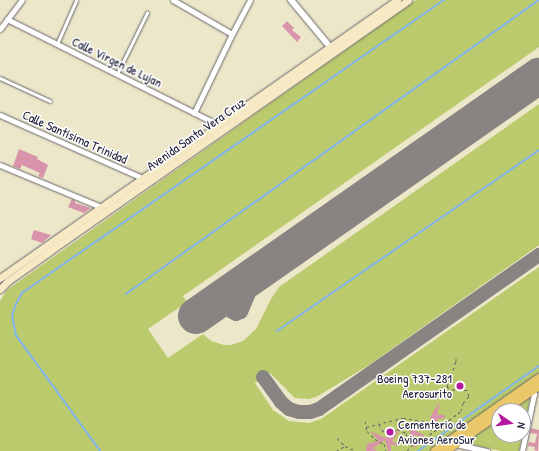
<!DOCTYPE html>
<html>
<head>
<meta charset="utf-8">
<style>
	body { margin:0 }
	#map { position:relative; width:539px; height:451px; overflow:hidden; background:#ede7ca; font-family:"Patrick Hand",sans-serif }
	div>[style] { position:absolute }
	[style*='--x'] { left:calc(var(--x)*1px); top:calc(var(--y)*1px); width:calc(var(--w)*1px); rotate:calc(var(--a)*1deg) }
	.green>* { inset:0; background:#bbca6d }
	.stream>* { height:1.5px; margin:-0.75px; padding:0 0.75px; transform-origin:0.75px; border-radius:0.75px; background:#82b5f0 }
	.taxiway>* { height:14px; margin:-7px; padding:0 7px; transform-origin:7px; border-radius:7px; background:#888482 }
	.runway>* { height:36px; margin:-18px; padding:0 18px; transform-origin:18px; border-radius:18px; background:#888482 }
	.building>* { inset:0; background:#d993ab }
	.path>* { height:1px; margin-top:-0.5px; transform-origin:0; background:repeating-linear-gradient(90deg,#69676d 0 3px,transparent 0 6px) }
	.roads { filter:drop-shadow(0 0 1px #69676d) drop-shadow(0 0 1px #69676d) }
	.service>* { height:2.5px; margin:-1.25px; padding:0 1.25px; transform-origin:1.25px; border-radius:1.25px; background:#fff }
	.minor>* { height:5px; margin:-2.5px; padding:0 2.5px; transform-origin:2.5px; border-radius:2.5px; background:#fff }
	.tertiary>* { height:6px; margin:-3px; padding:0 3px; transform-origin:3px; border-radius:3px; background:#fff }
	.secondary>* { height:7px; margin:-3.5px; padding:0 3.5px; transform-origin:3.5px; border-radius:3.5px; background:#f7e9c3 }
	.trunk>* { height:8px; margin:-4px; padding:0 4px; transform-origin:4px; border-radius:4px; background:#eac769 }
	.dots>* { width:11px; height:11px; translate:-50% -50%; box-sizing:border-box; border:2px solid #fff; border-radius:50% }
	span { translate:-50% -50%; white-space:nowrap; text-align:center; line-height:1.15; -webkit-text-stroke:3px #fff; paint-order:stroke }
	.street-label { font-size:13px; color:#22223b }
	.poi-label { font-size:13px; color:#22223b }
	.right { translate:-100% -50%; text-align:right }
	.left { translate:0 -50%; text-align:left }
	.north { position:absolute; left:491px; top:403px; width:40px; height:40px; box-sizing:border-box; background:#fff; border:1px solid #a7a7b1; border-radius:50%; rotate:103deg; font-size:11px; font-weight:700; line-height:16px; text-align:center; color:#22223b }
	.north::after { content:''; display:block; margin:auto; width:14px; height:18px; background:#b5179e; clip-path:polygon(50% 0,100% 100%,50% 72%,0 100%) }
</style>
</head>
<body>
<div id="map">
	<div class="green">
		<i style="clip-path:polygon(416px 0,539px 0,539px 47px,183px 296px,187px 302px,148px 329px,168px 358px,203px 334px,211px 341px,224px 345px,231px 345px,243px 341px,256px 329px,271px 299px,279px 287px,539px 104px,539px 245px,369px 365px,318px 396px,309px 399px,295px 398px,270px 373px,255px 383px,273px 410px,289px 421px,309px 423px,321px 419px,539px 267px,539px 374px,430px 451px,0 451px,0 301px,7px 290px)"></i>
		<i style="clip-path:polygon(529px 397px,530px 398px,523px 431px,523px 411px,506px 411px)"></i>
		<i style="clip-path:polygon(499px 416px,499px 435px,522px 435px,519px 451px,501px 451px,464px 443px)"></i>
	</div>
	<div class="stream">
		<i style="--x:126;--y:294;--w:507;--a:-35.45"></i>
		<i style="--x:277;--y:331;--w:318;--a:-34.6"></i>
		<i style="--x:100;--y:451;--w:142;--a:-126.1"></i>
		<i style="--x:16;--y:336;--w:20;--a:-101"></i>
		<i style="--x:12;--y:316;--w:13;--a:-72"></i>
		<i style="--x:16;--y:304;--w:13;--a:-61"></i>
		<i style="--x:22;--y:293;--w:514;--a:-34.77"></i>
		<i style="--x:418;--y:451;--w:148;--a:-35.1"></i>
	</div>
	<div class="taxiway">
		<i style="--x:232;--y:312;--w:4;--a:27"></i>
		<i style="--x:236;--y:314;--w:5;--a:-22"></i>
		<i style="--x:241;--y:312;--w:30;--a:-67"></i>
		<i style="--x:253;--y:284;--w:17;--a:-57"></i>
		<i style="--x:263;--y:377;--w:31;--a:54"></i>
		<i style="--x:281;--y:402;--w:11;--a:41"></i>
		<i style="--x:289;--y:409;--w:10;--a:17"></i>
		<i style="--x:299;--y:412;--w:11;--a:0"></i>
		<i style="--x:310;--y:412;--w:9;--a:-18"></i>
		<i style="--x:319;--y:409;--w:269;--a:-35"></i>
	</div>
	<div class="runway">
		<i style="--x:196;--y:316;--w:419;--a:-35"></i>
	</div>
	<div class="building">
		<i style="clip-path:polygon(287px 21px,294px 28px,292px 30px,301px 37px,297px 42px,282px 26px)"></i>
		<i style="clip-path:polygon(19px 149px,38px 157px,37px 159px,48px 165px,43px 178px,38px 176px,40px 173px,22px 165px,20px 169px,13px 166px)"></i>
		<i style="clip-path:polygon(72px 199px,75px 201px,75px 203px,91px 208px,84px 213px,68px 207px)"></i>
		<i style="clip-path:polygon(34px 230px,51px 235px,42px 243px,31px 239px)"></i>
		<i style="clip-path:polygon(440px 402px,437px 415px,445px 415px,445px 418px,437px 419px,442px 431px,441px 431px,430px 417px)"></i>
		<i style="clip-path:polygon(423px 420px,424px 421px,416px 431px,424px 435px,423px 437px,415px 435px,416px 447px,414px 447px,409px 430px)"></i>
		<i style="clip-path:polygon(531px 428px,539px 430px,538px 451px,534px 450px,535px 447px,528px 446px,529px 442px,535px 443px,537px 434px,530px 433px)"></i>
		<i style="clip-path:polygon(400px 430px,392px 441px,399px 444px,398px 446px,391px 444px,391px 451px,388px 451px,385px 440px,373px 448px,377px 451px,366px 451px,367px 444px,379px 441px,370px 431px,386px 438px)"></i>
	</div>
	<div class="path">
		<i style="--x:365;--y:421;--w:10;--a:79"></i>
		<i style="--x:367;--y:431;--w:11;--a:45"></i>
		<i style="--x:375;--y:439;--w:10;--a:29"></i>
		<i style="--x:384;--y:444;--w:7;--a:74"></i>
		<i style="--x:379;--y:424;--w:7;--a:63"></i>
		<i style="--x:382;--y:430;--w:9;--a:36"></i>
		<i style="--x:389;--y:435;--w:10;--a:-37"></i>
		<i style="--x:397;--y:429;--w:10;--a:24"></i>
		<i style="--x:406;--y:433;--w:13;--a:67"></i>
		<i style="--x:366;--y:427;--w:38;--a:-14"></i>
		<i style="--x:403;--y:418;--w:26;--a:9"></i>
		<i style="--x:429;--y:422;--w:10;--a:73"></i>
		<i style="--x:337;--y:438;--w:11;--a:45"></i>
		<i style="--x:345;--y:446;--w:12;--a:24"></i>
		<i style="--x:336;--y:451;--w:10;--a:-29"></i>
		<i style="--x:407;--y:451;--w:8;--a:-50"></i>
		<i style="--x:412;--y:445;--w:9;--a:-21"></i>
		<i style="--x:420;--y:442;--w:51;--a:-37.1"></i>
		<i style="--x:461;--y:411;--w:8;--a:-76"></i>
		<i style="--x:463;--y:403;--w:9;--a:-49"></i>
		<i style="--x:469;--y:396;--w:6;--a:-108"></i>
		<i style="--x:467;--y:390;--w:12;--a:180"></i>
		<i style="--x:455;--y:390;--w:9;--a:-159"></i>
		<i style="--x:447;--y:387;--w:28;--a:-71"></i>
		<i style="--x:456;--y:361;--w:4;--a:-90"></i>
	</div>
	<div class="roads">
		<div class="service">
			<i style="--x:57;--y:44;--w:47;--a:-66.2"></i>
			<i style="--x:117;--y:74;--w:68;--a:-63.8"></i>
			<i style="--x:0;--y:78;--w:55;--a:24.7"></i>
		</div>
		<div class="minor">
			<i style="--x:173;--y:0;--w:68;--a:30"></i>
			<i style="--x:7;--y:19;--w:230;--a:26.6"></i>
			<i style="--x:213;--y:122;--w:5;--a:37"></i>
			<i style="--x:0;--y:29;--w:36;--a:-53"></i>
			<i style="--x:194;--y:113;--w:88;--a:-64.3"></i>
			<i style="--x:232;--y:34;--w:38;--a:-62"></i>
			<i style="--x:0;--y:115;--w:155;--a:23.9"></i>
			<i style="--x:0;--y:165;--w:109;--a:22.6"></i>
			<i style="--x:456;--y:442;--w:5;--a:37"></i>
			<i style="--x:460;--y:445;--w:28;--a:13"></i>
			<i style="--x:522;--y:451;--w:58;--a:-78.1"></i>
			<i style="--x:534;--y:394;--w:4;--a:-117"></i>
		</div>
		<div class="tertiary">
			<i style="--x:291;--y:0;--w:61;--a:50.3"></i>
		</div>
		<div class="secondary">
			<i style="--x:0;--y:278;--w:485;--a:-35"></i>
			<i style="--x:0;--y:289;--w:11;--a:-45"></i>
			<i style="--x:8;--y:281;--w:52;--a:-35.5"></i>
			<i style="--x:50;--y:251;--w:437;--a:-35"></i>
		</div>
		<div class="trunk">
			<i style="--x:503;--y:411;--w:44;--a:-34.8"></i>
			<i style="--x:435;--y:451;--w:127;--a:-35.1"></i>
			<i style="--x:446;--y:451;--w:65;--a:-34.9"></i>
		</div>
	</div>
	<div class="dots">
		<i style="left:460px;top:386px;background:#b5179e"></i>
		<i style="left:390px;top:432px;background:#b5179e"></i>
	</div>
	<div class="street-label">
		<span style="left:117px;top:62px;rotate:26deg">Calle Virgen de Lujan</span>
		<span style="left:196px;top:134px;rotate:-35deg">Avenida Santa Vera Cruz</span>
		<span style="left:75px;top:137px;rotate:24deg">Calle Santísima Trinidad</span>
	</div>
	<div class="poi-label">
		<span class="right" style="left:452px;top:386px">Boeing 737-281<br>Aerosurito</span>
		<span class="left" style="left:398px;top:432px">Cementerio de<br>Aviones AeroSur</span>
	</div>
	<div class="north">N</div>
</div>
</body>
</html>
